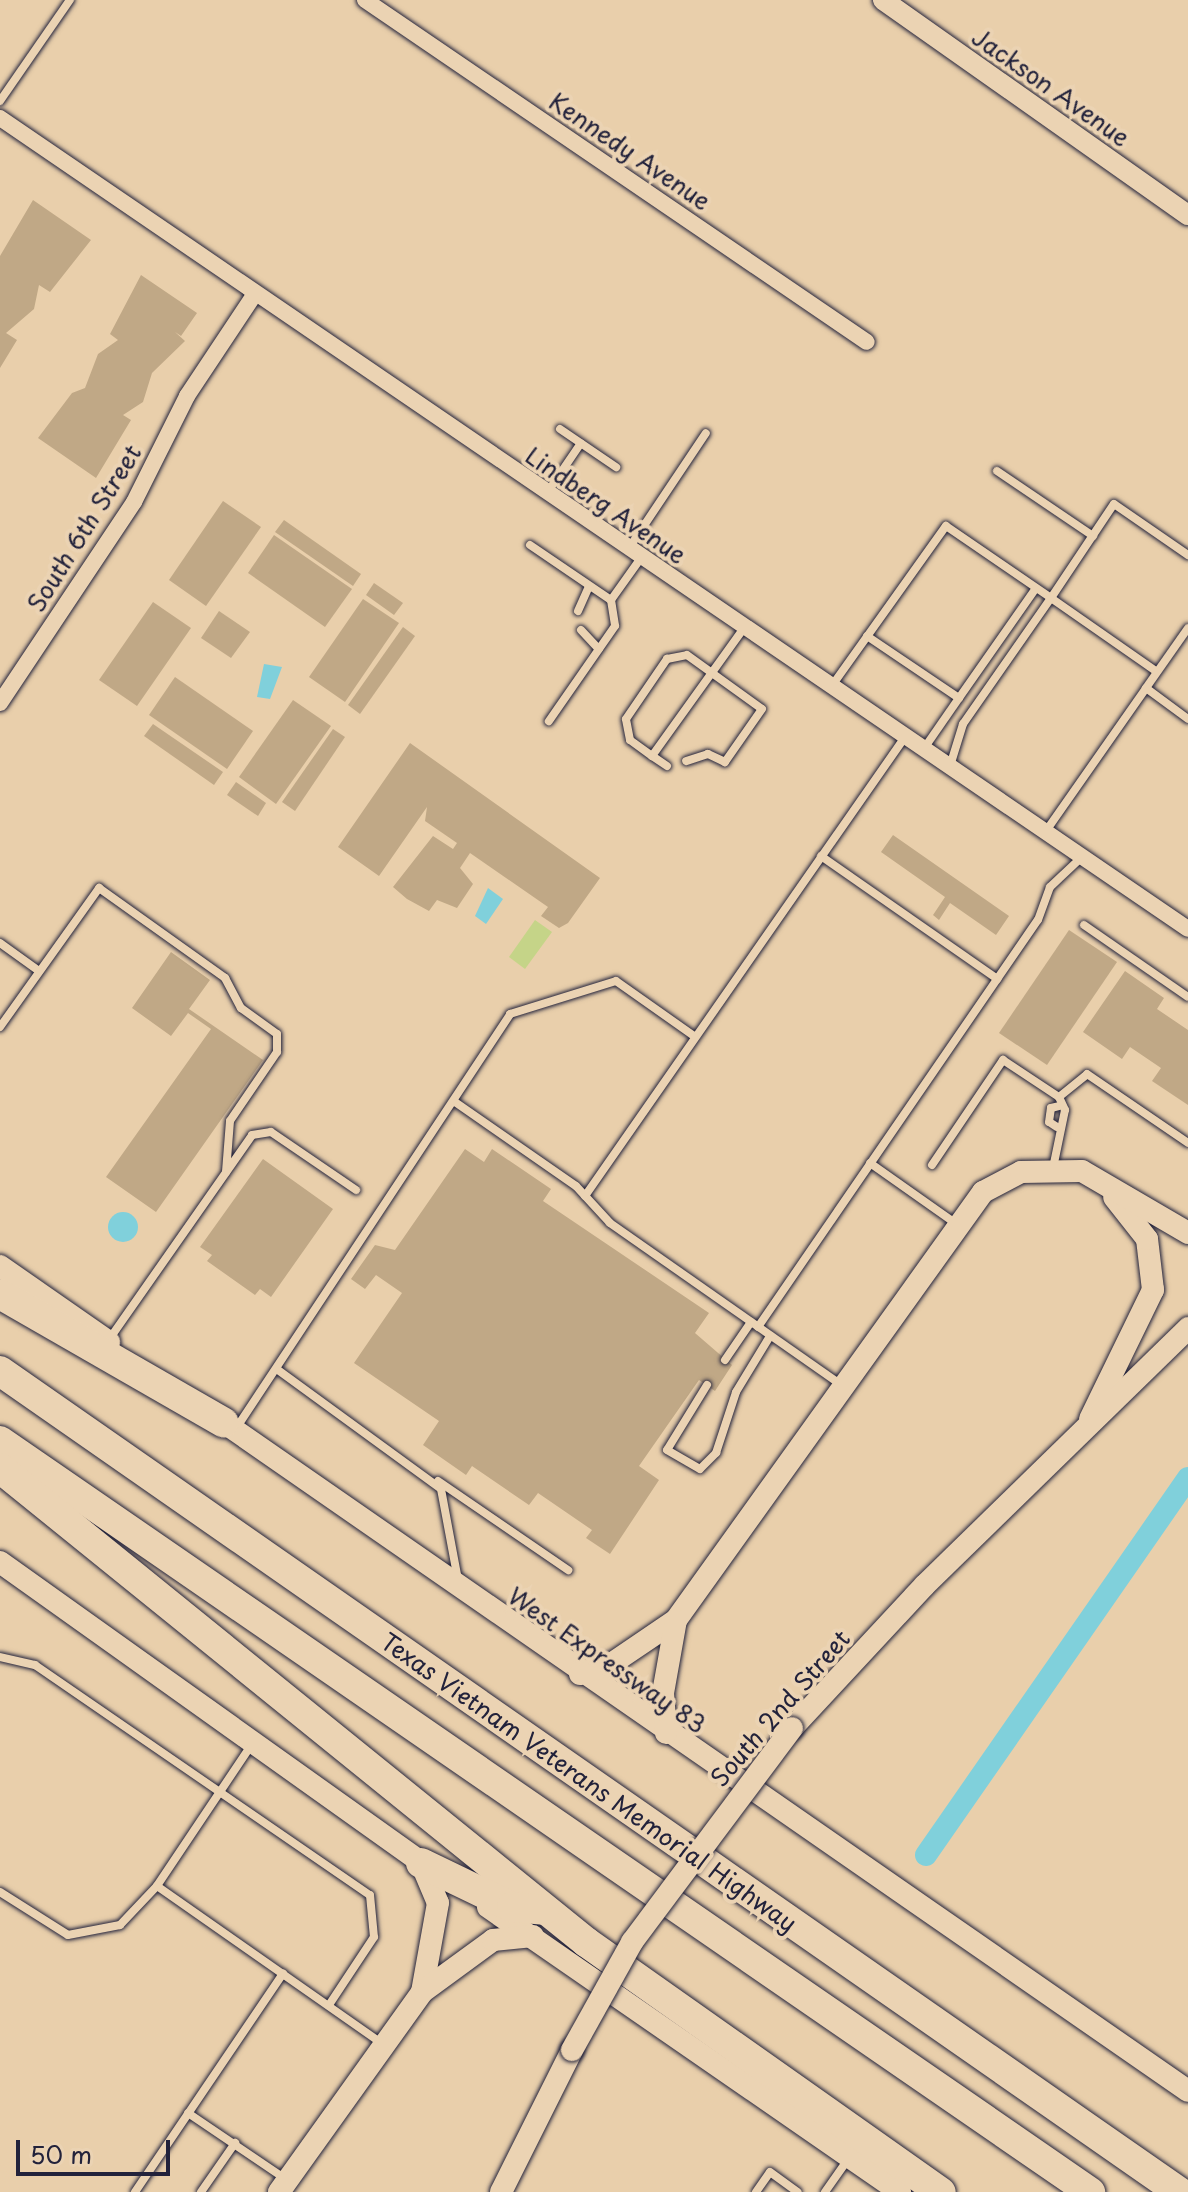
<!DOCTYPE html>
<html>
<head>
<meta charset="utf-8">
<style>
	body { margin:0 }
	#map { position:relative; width:1188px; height:2192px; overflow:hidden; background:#e9cfab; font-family:"Playpen Sans",sans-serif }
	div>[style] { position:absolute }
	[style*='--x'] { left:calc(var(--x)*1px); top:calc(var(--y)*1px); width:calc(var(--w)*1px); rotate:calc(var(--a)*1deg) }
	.green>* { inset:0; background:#c5d488 }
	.water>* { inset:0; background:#80d0db }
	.round { border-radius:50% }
	.canal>* { height:22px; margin:-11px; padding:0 11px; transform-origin:11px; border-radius:11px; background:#80d0db }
	.building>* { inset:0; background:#c0a886 }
	.roads { filter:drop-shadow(0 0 2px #22223b) drop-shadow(0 0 2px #22223b) }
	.service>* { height:8px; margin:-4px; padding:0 4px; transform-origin:4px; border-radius:4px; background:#ebd3b3 }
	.minor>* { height:16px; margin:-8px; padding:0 8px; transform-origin:8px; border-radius:8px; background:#ebd3b3 }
	.tertiary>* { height:20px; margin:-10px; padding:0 10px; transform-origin:10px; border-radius:10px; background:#ebd3b3 }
	.secondary>* { height:22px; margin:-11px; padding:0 11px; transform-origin:11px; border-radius:11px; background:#ebd3b3 }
	.motorway>* { height:30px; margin:-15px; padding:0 15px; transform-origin:15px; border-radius:15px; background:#ebd3b3 }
	.bridges { filter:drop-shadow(0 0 2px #22223b) drop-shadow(0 0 2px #22223b) }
	.secondary-bridge>* { height:22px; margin:-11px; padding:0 11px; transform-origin:11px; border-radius:11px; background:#ebd3b3 }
	span { translate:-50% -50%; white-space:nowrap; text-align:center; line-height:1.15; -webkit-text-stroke:8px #ebd3b3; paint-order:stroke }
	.street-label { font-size:24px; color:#22223b }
	.scale { position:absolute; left:16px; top:2140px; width:154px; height:36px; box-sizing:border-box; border:4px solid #22223b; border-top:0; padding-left:10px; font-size:24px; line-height:28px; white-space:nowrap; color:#22223b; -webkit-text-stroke:6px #ebd3b3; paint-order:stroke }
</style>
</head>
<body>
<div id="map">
	<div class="green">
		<i style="clip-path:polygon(535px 920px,552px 932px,525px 969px,509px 957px)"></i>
	</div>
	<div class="water">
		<i style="clip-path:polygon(264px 664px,282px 667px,270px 699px,257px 697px)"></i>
		<i style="clip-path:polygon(488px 888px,503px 899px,486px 924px,475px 916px)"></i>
		<i class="round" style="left:108px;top:1212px;width:30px;height:30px"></i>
	</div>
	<div class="canal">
		<i style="--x:926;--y:1855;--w:459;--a:-55.2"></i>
	</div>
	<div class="building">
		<i style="clip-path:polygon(33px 200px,91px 240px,50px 292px,39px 285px,34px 309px,6px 333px,17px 340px,0 368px,0 256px)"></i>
		<i style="clip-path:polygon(141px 275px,197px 313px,181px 336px,175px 332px,185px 341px,152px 373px,143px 402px,123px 415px,131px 420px,96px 478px,38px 438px,72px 393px,85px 388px,98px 354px,118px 340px,110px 334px)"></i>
		<i style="clip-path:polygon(223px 501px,261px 527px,206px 606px,169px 580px)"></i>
		<i style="clip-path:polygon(284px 520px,361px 574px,353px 586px,275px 532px)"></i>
		<i style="clip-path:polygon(274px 535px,352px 589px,325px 627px,248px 573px)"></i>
		<i style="clip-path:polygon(374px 583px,403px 603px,394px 615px,366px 595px)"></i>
		<i style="clip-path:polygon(363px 599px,399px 623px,345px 702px,309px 677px)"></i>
		<i style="clip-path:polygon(153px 602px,191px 628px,137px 706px,99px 680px)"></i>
		<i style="clip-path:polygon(219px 611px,250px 632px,231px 658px,201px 638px)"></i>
		<i style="clip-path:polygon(403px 627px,415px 636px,360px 714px,348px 705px)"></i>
		<i style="clip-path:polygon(175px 677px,253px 731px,227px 769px,149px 715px)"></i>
		<i style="clip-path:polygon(293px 700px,331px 726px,276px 804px,239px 777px)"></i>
		<i style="clip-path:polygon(153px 724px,223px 772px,214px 785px,144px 736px)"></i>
		<i style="clip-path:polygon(333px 729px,345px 737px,295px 811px,282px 802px)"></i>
		<i style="clip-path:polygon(410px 743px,600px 878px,568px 923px,559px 928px,541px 916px,548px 907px,470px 853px,460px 868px,473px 884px,457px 908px,437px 900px,429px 911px,407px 899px,393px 887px,433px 836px,453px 849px,457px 843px,425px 821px,427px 807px,379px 876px,338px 847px)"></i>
		<i style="clip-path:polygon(236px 782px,266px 803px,258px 816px,227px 795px)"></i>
		<i style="clip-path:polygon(893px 835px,1009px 916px,996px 935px,950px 903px,939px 920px,933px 915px,945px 897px,881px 852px)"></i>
		<i style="clip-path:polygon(1069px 930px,1117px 962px,1047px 1065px,999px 1033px)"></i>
		<i style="clip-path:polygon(171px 952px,210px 980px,189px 1009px,263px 1060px,156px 1212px,106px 1177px,211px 1029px,188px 1013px,171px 1036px,132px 1008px)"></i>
		<i style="clip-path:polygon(1125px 971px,1164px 998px,1157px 1009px,1188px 1030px,1188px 1105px,1152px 1081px,1161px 1068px,1130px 1047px,1122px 1059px,1083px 1032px)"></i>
		<i style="clip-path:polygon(465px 1149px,484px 1162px,492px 1149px,551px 1189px,543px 1201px,709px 1313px,695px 1333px,732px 1365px,715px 1391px,699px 1380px,639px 1466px,659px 1480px,610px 1554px,586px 1538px,592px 1530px,538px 1493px,529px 1505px,472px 1466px,466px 1475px,423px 1445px,439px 1421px,354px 1363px,402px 1293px,376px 1275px,365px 1289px,351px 1279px,375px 1245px,395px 1250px)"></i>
		<i style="clip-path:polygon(263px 1159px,333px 1209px,271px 1297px,260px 1289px,255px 1295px,207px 1261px,212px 1255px,200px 1247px)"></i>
	</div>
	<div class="roads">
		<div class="service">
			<i style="--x:0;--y:101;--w:123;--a:-55.3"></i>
			<i style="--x:560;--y:429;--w:68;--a:34.2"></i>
			<i style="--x:997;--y:471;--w:116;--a:34.1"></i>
			<i style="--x:547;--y:493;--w:60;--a:-55.8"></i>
			<i style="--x:530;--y:545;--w:98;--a:34.2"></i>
			<i style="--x:611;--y:600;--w:26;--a:81"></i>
			<i style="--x:615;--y:626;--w:116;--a:124.8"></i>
			<i style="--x:629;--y:548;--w:138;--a:-56.2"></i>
			<i style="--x:611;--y:600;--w:52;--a:-54.5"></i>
			<i style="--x:578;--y:611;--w:27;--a:-66"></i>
			<i style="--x:581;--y:630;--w:26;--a:47"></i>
			<i style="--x:867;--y:636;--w:111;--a:34"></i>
			<i style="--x:959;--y:698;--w:63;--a:124.7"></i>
			<i style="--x:831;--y:687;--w:198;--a:-54.5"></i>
			<i style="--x:946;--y:526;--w:127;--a:34.4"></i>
			<i style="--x:1051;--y:598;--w:113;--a:-56.2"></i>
			<i style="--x:1114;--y:504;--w:90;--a:34.6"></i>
			<i style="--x:1146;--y:688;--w:73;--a:-55"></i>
			<i style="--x:959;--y:698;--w:134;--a:-55"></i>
			<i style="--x:652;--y:756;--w:27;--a:-144"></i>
			<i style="--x:630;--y:740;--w:21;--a:-101"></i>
			<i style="--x:626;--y:719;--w:73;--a:-55.7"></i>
			<i style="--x:667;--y:659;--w:20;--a:-11"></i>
			<i style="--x:687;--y:655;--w:92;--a:35.8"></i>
			<i style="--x:762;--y:709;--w:65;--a:124.9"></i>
			<i style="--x:725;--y:762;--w:19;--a:-155"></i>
			<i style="--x:708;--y:754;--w:23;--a:162"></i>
			<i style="--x:667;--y:766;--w:18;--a:-146"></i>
			<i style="--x:652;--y:756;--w:158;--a:-54.3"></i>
			<i style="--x:950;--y:766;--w:44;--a:-72.8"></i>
			<i style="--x:963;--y:724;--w:154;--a:-55.1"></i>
			<i style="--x:1051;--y:598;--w:129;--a:34.9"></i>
			<i style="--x:1046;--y:831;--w:174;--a:-55"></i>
			<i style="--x:1146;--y:688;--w:52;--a:36.4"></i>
			<i style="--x:821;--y:856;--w:215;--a:34.9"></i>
			<i style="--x:1084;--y:925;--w:126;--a:34.7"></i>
			<i style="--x:0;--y:943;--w:48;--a:35.7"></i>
			<i style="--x:0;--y:1027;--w:171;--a:-54.5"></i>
			<i style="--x:99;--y:888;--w:155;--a:35.5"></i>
			<i style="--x:225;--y:978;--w:34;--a:62"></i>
			<i style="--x:241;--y:1008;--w:44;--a:35.8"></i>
			<i style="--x:277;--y:1034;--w:18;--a:90"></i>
			<i style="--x:277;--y:1052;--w:83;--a:124.3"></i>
			<i style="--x:230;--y:1121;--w:51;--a:94.5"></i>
			<i style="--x:455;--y:1102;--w:147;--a:34.8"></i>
			<i style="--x:576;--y:1186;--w:50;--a:47.4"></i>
			<i style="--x:610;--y:1223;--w:282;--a:35"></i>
			<i style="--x:1057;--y:1127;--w:9;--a:-148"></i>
			<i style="--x:1049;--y:1122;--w:14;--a:-82"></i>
			<i style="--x:1051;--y:1108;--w:8;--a:-14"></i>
			<i style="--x:870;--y:1163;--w:108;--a:35.2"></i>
			<i style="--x:932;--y:1165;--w:127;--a:-55.9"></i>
			<i style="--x:1003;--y:1060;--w:67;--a:33.5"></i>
			<i style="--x:1059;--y:1097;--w:36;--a:-39"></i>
			<i style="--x:1087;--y:1074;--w:122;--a:34.3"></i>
			<i style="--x:1053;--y:1168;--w:59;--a:-78.3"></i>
			<i style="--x:1065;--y:1110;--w:14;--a:-115"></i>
			<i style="--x:585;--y:1196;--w:560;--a:-55.12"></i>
			<i style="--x:758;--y:1327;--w:494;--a:-55.5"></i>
			<i style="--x:1038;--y:920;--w:35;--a:-70"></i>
			<i style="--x:1050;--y:887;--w:44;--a:-43.2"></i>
			<i style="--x:108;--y:1341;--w:251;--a:-55"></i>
			<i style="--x:252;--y:1135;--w:19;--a:-9"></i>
			<i style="--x:271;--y:1132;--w:103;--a:34.3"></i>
			<i style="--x:725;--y:1360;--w:46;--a:-55.6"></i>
			<i style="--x:278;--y:1370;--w:202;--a:36.1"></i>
			<i style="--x:441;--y:1489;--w:93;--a:79.4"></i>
			<i style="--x:707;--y:1385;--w:76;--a:121.6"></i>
			<i style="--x:667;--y:1450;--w:38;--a:30"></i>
			<i style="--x:700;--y:1469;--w:23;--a:-45"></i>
			<i style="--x:716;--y:1453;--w:64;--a:-71.8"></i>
			<i style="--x:736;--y:1392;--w:66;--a:-58.7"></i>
			<i style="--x:235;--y:1430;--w:499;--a:-56.5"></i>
			<i style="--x:510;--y:1014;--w:111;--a:-17.3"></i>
			<i style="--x:616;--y:981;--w:95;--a:35.2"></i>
			<i style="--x:438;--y:1481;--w:158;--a:34.4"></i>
			<i style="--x:0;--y:1657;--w:36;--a:13"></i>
			<i style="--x:35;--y:1665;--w:406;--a:34.5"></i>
			<i style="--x:370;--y:1895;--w:42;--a:84.6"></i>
			<i style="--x:374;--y:1937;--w:82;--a:123.5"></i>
			<i style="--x:252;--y:1744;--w:171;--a:123.8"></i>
			<i style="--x:157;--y:1886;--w:276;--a:35"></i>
			<i style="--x:0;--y:1892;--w:80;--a:32.3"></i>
			<i style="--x:68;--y:1935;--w:53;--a:-10.9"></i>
			<i style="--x:120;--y:1925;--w:54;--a:-46.5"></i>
			<i style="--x:188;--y:2113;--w:120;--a:34.1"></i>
			<i style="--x:135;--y:2192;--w:264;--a:-55.9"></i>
			<i style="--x:201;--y:2192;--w:60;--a:-55.2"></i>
			<i style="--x:756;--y:2192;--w:24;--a:-55"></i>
			<i style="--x:770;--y:2172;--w:34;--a:36"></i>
			<i style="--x:825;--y:2192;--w:42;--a:-54.8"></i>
		</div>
		<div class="minor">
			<i style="--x:365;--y:0;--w:607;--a:34.27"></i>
			<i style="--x:0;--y:118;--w:1438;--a:34.32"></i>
			<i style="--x:0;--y:703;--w:242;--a:-56.3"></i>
			<i style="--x:134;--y:502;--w:119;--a:-63.4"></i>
			<i style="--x:187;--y:396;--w:121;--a:-56.4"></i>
		</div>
		<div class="tertiary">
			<i style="--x:883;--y:0;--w:373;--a:35.2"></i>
		</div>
		<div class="secondary">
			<i style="--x:0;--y:1266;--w:133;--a:34.9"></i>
			<i style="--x:213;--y:1415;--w:1186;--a:34.73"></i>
			<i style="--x:1090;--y:1419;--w:144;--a:-64"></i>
			<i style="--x:1153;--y:1290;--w:51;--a:-96.7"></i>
			<i style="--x:1147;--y:1239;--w:53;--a:-128.2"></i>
			<i style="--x:0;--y:1562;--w:531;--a:35.49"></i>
			<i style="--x:580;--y:1674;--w:36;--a:-19"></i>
			<i style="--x:614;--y:1662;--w:75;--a:-34.1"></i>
			<i style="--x:676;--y:1620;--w:527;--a:-54.35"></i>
			<i style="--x:983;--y:1192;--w:43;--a:-27.8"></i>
			<i style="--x:1021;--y:1172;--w:61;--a:-0.9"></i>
			<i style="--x:1082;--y:1171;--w:123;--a:30.3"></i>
			<i style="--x:792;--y:1728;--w:195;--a:-47.1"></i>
			<i style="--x:925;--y:1585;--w:368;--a:-44.3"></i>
			<i style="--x:666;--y:1733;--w:40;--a:-94.3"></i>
			<i style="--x:663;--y:1693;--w:74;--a:-79.9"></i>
			<i style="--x:421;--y:1863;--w:43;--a:67"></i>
			<i style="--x:438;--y:1903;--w:90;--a:100.2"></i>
			<i style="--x:488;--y:1907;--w:501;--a:34.67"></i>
			<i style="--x:279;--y:2192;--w:246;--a:-54.4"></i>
			<i style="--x:422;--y:1992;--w:88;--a:-36.2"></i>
			<i style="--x:493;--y:1940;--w:40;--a:-5.7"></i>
			<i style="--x:501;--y:2192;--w:159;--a:-63.4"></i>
		</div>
		<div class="motorway">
			<i style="--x:0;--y:1294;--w:258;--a:29.9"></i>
			<i style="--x:0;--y:1371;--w:1437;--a:34.85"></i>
			<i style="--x:0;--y:1441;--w:1324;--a:34.57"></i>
			<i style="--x:0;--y:1468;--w:754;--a:38.97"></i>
			<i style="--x:586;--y:1942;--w:434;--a:35.2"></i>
			<i style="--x:421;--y:1863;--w:101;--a:25.8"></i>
			<i style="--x:512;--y:1907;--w:32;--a:5"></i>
		</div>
	</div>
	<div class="bridges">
		<div class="secondary-bridge">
			<i style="--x:572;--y:2050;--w:124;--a:-60.9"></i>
			<i style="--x:632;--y:1942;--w:267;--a:-53.2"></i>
		</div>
	</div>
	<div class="street-label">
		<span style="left:1051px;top:87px;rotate:35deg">Jackson Avenue</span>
		<span style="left:630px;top:151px;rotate:34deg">Kennedy Avenue</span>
		<span style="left:606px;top:505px;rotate:34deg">Lindberg Avenue</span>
		<span style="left:84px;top:528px;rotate:-58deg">South 6th Street</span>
		<span style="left:607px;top:1660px;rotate:35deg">West Expressway 83</span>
		<span style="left:780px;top:1708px;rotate:-49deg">South 2nd Street</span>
		<span style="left:589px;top:1782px;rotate:35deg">Texas Vietnam Veterans Memorial Highway</span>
	</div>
	<div class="scale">50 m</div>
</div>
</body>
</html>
